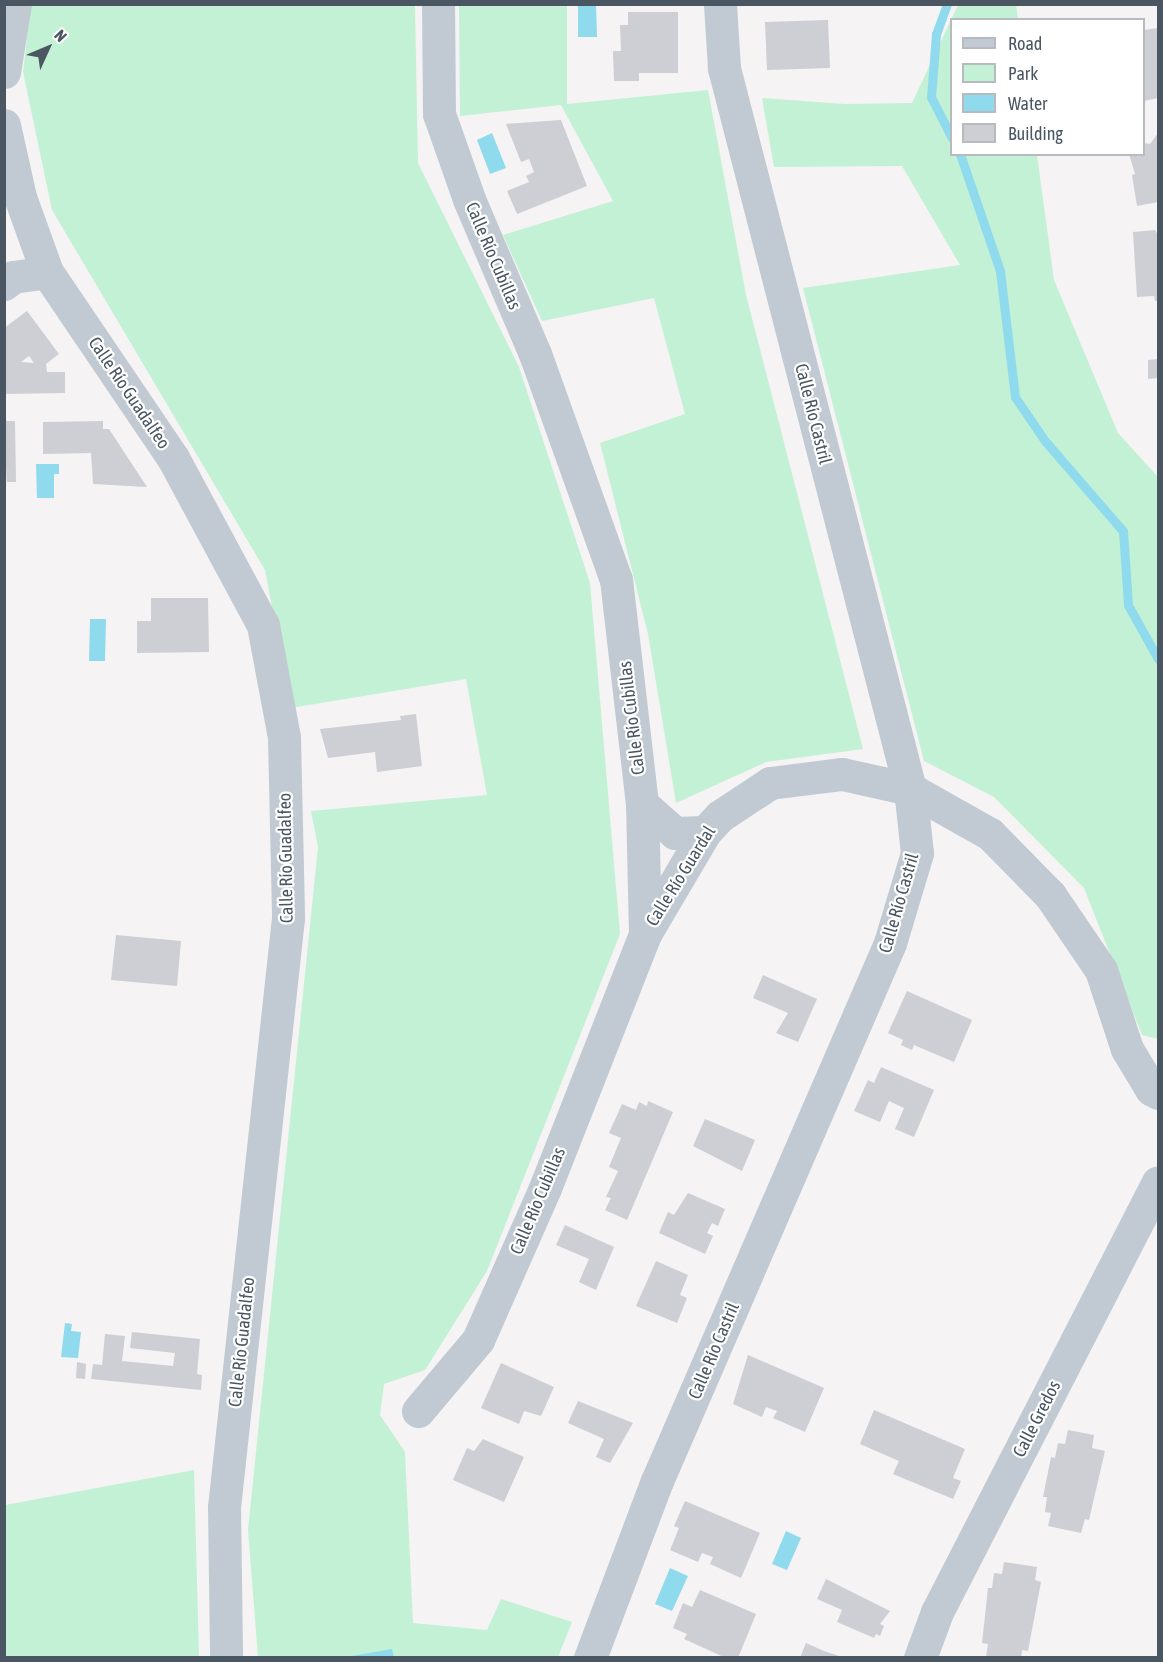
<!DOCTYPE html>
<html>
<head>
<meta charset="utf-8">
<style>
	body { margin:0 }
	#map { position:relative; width:1163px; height:1662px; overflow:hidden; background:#f5f3f3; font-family:"Asap Condensed",sans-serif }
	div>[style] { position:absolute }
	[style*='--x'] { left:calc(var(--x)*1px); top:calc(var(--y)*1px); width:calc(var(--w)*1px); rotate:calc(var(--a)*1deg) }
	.green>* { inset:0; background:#c3f1d5 }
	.water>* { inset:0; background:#90daee }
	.stream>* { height:9px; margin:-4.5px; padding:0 4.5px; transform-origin:4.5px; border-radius:4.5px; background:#90daee }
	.building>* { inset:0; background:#cdcfd5 }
	.street>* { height:33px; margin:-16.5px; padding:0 16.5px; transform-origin:16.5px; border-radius:16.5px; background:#c1cad2 }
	span { translate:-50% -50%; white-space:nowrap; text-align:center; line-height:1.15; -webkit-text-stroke:4.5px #fff; paint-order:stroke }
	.street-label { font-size:18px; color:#4a5661 }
	.frame { position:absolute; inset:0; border:6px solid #4a5661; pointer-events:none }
	.legend { position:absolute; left:950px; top:18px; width:195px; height:138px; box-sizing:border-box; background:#fff; border:2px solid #b7bbc0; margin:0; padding:8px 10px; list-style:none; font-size:18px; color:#4a5661 }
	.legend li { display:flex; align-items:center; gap:12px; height:30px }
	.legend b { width:30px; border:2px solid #b7bbc0 }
	.north { position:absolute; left:18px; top:18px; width:60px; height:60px; -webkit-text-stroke:4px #fff; paint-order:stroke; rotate:46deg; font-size:16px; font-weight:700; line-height:24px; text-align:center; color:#4a5661 }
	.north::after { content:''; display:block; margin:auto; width:21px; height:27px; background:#4a5661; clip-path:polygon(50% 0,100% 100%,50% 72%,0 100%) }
</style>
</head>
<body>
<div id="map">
	<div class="green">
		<i style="clip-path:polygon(31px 5px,415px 5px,418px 163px,519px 367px,590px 583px,620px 934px,487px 1271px,425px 1370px,384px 1384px,380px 1415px,405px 1452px,413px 1623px,487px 1630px,501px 1599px,572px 1622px,558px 1657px,258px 1657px,248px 1530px,318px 847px,311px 811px,487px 795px,466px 679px,291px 708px,265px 570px,52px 210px,23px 72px)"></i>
		<i style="clip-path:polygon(459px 5px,567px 5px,567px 104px,708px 90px,746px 295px,863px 749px,766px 762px,676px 803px,648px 634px,600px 443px,685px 414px,654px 298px,542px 321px,503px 235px,613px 201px,561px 105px,460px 116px)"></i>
		<i style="clip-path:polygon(958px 5px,1016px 5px,1018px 19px,952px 20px,952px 154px,1037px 155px,1054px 280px,1118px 433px,1158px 477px,1158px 1039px,1142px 1035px,1084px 888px,994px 797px,924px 761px,803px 288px,960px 265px,902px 166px,774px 167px,762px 98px,845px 104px,912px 103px)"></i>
		<i style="clip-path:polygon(194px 1470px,199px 1657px,5px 1657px,5px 1505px)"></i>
	</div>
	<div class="water">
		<i style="clip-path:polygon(578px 5px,596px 5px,597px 37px,578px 37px)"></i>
		<i style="clip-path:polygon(492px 133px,506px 168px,490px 174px,477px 140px)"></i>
		<i style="clip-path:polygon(36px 464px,59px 464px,59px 474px,54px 474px,54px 498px,37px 498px)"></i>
		<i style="clip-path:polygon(90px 619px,106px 619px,105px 661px,89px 661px)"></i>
		<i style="clip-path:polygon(65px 1323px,72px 1324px,71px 1331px,81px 1332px,78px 1358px,61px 1357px)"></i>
		<i style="clip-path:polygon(786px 1531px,801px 1538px,787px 1570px,772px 1564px)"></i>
		<i style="clip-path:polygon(670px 1568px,688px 1576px,672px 1611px,655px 1604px)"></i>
		<i style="clip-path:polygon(392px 1649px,394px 1657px,352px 1657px,352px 1656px)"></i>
	</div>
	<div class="stream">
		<i style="--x:947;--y:4;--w:32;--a:110"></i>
		<i style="--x:936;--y:34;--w:63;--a:94.5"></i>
		<i style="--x:931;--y:97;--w:46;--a:62.9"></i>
		<i style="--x:960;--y:154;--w:124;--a:71.1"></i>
		<i style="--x:1000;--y:271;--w:127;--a:83.2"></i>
		<i style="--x:1015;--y:397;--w:53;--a:55.7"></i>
		<i style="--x:1045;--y:441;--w:119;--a:49.1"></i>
		<i style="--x:1123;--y:531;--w:74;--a:86.1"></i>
		<i style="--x:1128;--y:605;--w:62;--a:60.9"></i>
	</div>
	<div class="building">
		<i style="clip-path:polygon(628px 12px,678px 12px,678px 73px,639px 73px,639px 81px,614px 81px,613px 51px,621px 51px,620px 25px,628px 25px)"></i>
		<i style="clip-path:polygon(828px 20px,830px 68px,767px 70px,765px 22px)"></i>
		<i style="clip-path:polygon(1158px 28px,1158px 98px,1144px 101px,1144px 30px)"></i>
		<i style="clip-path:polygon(561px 120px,587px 186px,517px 214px,507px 191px,529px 182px,526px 176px,534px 172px,529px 159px,521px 162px,506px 124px)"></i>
		<i style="clip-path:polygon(1158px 133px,1158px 202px,1137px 206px,1132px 175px,1135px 174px,1129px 154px,1144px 154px,1144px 143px,1150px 144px)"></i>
		<i style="clip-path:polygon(1155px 230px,1158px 235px,1158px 300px,1155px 301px,1154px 296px,1137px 297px,1133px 232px)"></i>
		<i style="clip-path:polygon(evenodd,27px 311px,59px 354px,46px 364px,47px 372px,65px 372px,65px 393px,4px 394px,4px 328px,27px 311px,29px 356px,34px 363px,21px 362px,29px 356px)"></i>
		<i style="clip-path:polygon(1158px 359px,1158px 378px,1148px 379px,1148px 360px)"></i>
		<i style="clip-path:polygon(4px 421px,15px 421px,16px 482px,7px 482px,7px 489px)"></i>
		<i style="clip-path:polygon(103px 421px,103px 429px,109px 429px,147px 487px,93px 484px,91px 453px,43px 454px,43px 422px)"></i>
		<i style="clip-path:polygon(151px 598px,208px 598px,209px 652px,137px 653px,137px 621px,151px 621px)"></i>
		<i style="clip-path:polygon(416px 714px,422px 766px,377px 772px,375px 752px,328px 758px,320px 729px,401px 720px,400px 716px)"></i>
		<i style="clip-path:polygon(116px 935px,181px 941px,177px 986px,111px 980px)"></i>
		<i style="clip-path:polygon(763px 975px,817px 999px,798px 1042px,776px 1033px,788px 1013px,753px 998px)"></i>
		<i style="clip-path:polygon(907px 991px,972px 1020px,954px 1062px,914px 1045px,912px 1050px,901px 1045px,903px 1040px,888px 1033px)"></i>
		<i style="clip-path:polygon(881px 1067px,934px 1090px,914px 1137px,895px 1129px,904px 1108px,889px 1101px,880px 1122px,854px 1111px,868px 1080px,874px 1083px)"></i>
		<i style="clip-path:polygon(648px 1101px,673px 1112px,627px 1220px,605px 1210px,611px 1198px,606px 1197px,618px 1171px,609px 1167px,621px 1138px,609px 1133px,622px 1104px,636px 1110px,639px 1102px,647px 1106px)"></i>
		<i style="clip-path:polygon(705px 1119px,755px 1140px,742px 1171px,693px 1146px)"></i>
		<i style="clip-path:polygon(688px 1193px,725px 1209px,718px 1226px,712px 1223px,707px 1233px,713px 1236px,705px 1254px,659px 1233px,668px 1212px,674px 1215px)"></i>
		<i style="clip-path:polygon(565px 1225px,614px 1247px,596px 1290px,579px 1282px,589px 1259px,556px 1245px)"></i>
		<i style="clip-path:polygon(656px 1261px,688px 1275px,680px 1295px,687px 1298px,677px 1323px,636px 1306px)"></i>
		<i style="clip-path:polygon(132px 1332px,200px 1339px,197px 1374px,202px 1375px,201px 1390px,91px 1379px,93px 1364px,102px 1365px,105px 1334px,125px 1336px,122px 1361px,173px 1366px,175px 1353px,130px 1348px)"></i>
		<i style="clip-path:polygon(748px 1355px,824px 1388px,805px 1432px,773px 1418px,777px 1411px,766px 1407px,762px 1417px,733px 1404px)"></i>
		<i style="clip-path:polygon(77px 1362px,86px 1364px,85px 1379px,76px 1378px)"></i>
		<i style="clip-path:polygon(501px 1363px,554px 1387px,541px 1416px,524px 1411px,519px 1424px,481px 1408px)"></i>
		<i style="clip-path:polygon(578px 1401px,633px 1423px,610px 1463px,596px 1457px,604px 1439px,568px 1423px)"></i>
		<i style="clip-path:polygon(874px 1410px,965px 1449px,953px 1478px,961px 1481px,953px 1499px,893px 1474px,899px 1461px,860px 1444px)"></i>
		<i style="clip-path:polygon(1068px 1430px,1094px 1435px,1092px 1448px,1105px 1451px,1089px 1520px,1085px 1519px,1081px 1533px,1048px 1526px,1051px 1513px,1045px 1512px,1047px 1497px,1043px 1497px,1051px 1457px,1055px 1458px,1058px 1443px,1065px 1444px)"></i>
		<i style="clip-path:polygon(483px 1439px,524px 1457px,504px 1502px,453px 1480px,467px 1448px,474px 1451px)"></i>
		<i style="clip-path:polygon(685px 1501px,760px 1533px,741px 1578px,710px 1564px,713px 1557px,702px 1553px,698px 1562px,670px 1550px,679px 1528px,674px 1526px)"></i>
		<i style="clip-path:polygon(1004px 1562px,1037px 1567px,1035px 1580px,1041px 1582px,1028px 1651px,1022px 1650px,1021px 1658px,986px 1657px,988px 1644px,982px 1643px,988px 1588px,992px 1588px,994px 1573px,1002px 1574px)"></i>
		<i style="clip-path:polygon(826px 1579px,890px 1611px,880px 1624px,884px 1626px,880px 1636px,876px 1634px,874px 1638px,837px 1622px,842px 1610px,817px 1599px)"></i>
		<i style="clip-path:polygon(700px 1590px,756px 1614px,738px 1658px,726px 1658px,684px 1639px,687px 1634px,673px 1628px,683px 1603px,692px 1607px)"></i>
		<i style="clip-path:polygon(806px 1643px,824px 1651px,845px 1658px,800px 1658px)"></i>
	</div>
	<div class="street">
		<i style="--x:4;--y:72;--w:69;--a:-80.8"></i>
		<i style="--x:4;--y:125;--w:74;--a:77.5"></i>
		<i style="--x:20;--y:197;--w:80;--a:70.2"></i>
		<i style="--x:47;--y:272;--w:225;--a:55.9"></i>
		<i style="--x:173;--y:458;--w:190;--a:61.7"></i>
		<i style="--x:263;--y:625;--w:114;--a:79.4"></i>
		<i style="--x:284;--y:737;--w:181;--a:88.7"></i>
		<i style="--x:288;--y:918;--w:592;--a:96.2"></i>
		<i style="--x:224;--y:1507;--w:151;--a:89.2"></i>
		<i style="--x:4;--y:284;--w:11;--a:-38"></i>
		<i style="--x:13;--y:277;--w:34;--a:-8"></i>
		<i style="--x:642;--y:804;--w:44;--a:41.3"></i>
		<i style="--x:675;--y:833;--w:30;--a:-2"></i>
		<i style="--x:645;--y:934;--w:118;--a:-59.5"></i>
		<i style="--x:705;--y:832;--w:22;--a:-47"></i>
		<i style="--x:720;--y:816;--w:60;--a:-33.4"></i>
		<i style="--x:770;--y:783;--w:73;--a:-7.1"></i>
		<i style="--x:842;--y:774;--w:70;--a:12.4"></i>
		<i style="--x:910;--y:789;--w:92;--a:29.4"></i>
		<i style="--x:990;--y:834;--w:86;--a:45.5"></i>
		<i style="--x:1050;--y:895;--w:91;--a:55.8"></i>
		<i style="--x:1101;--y:970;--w:83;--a:71.8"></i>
		<i style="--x:1127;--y:1049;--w:47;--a:59"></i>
		<i style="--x:1151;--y:1089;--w:8;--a:30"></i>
		<i style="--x:418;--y:1411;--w:93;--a:-49.8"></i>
		<i style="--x:478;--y:1340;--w:166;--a:-66.2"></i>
		<i style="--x:545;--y:1188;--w:273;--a:-68.5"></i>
		<i style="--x:645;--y:934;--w:130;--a:-91.3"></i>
		<i style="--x:642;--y:804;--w:226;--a:-96.6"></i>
		<i style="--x:616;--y:580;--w:240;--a:-109.7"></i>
		<i style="--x:535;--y:354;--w:168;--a:-113.1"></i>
		<i style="--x:469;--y:199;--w:90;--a:-109.4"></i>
		<i style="--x:439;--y:114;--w:110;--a:-90.5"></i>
		<i style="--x:590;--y:1658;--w:189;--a:-69.3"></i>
		<i style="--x:657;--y:1481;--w:586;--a:-66.58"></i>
		<i style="--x:890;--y:943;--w:94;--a:-73.3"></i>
		<i style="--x:917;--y:853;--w:64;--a:-96.2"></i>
		<i style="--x:910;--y:789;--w:745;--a:-104.47"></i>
		<i style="--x:724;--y:68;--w:64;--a:-93.6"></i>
		<i style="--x:920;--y:1658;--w:49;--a:-69.7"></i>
		<i style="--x:937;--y:1612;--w:483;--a:-62.8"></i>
	</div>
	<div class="street-label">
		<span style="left:493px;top:256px;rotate:67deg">Calle Río Cubillas</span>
		<span style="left:129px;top:393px;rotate:56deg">Calle Río Guadalfeo</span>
		<span style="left:813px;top:414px;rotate:76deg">Calle Río Castril</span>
		<span style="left:632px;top:718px;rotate:-97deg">Calle Río Cubillas</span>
		<span style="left:286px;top:858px;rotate:-91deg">Calle Río Guadalfeo</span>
		<span style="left:681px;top:876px;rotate:-58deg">Calle Río Guardal</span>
		<span style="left:899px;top:903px;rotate:-74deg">Calle Río Castril</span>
		<span style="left:538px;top:1201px;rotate:-67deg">Calle Río Cubillas</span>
		<span style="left:242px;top:1342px;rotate:-84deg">Calle Río Guadalfeo</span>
		<span style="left:714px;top:1351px;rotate:-67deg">Calle Río Castril</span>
		<span style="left:1037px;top:1419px;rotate:-63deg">Calle Gredos</span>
	</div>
	<div class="frame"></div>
	<ul class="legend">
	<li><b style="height:8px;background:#c1cad2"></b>Road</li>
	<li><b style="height:16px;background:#c3f1d5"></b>Park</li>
	<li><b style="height:16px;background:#90daee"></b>Water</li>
	<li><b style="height:16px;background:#cdcfd5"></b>Building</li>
	</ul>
	<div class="north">N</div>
</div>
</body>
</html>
